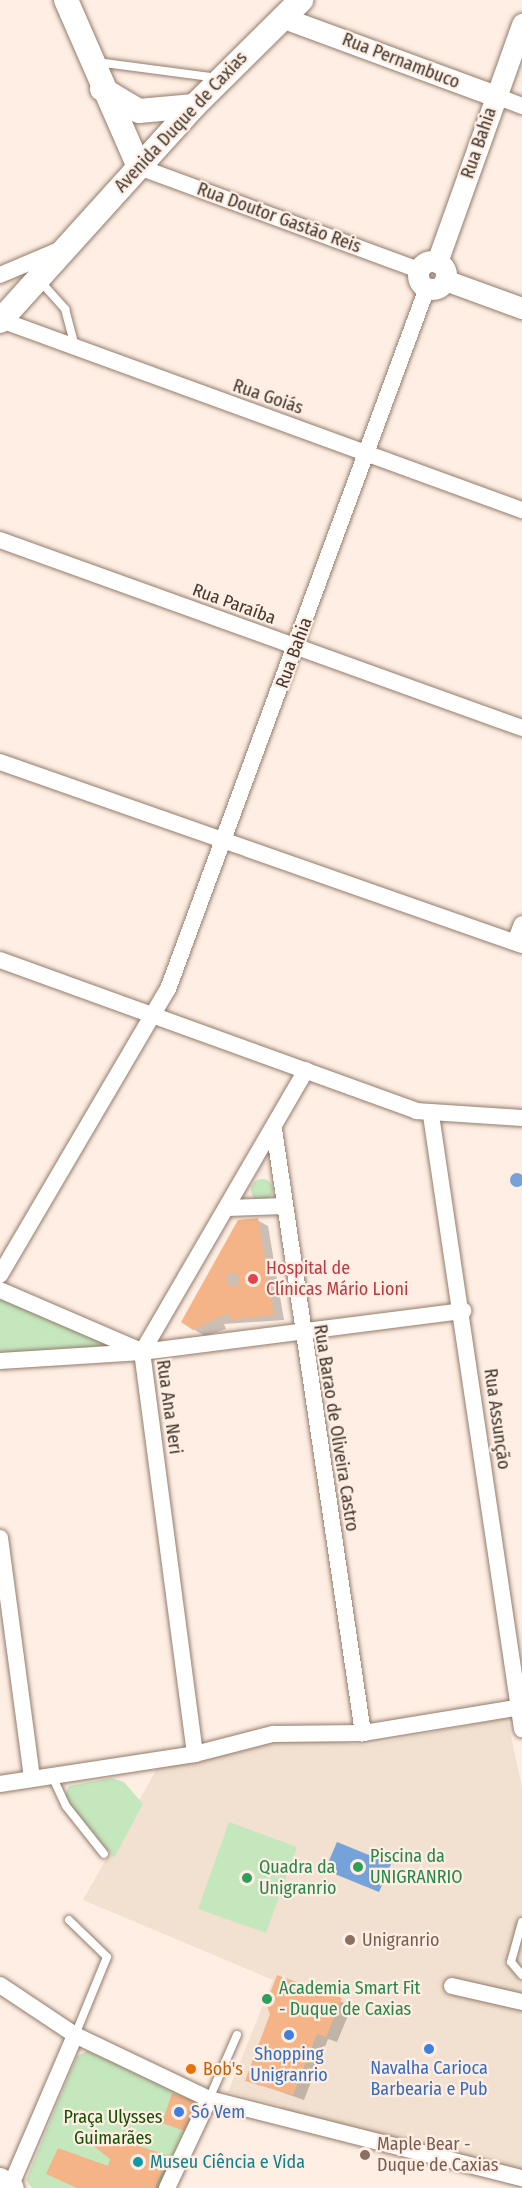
<!DOCTYPE html>
<html>
<head>
<meta charset="utf-8">
<style>
	body { margin:0 }
	#map { position:relative; width:522px; height:2188px; overflow:hidden; background:#feeee3; font-family:"Fira Sans Condensed",sans-serif }
	div>[style] { position:absolute }
	[style*='--x'] { left:calc(var(--x)*1px); top:calc(var(--y)*1px); width:calc(var(--w)*1px); rotate:calc(var(--a)*1deg) }
	.education>* { inset:0; background:#f2e1d0 }
	.green>* { inset:0; background:#c5e7be }
	.round { border-radius:50% }
	.water>* { inset:0; background:#75a2d9 }
	.shadow>* { inset:0; background:#0003 }
	.building>* { inset:0; background:#f4b487 }
	.roads { filter:drop-shadow(0 0 2px #937c6c) drop-shadow(0 0 2px #937c6c) }
	.service>* { height:8px; margin:-4px; padding:0 4px; transform-origin:4px; border-radius:4px; background:#fff }
	.minor>* { height:16px; margin:-8px; padding:0 8px; transform-origin:8px; border-radius:8px; background:#fff }
	.tertiary>* { height:21px; margin:-10.5px; padding:0 10.5px; transform-origin:10.5px; border-radius:10.5px; background:#fff }
	.tertiary>.ring { margin:-10.5px; padding:0; box-sizing:content-box; background:none; border:21px solid #fff; border-radius:50% }
	.secondary>* { height:24px; margin:-12px; padding:0 12px; transform-origin:12px; border-radius:12px; background:#fff }
	.dots>* { width:16px; height:16px; translate:-50% -50%; box-sizing:border-box; border:3px solid #feeee3; border-radius:50% }
	span { translate:-50% -50%; white-space:nowrap; text-align:center; line-height:1.15; -webkit-text-stroke:4.5px #feeee3; paint-order:stroke }
	.street-label { font-size:18px; color:#40362f }
	.health-label { font-size:18px; color:#be3a42 }
	.left { translate:0 -50%; text-align:left }
	.leisure-label { font-size:18px; color:#27864d }
	.education-label { font-size:18px; color:#785e54 }
	.shop-label { font-size:18px; color:#366cbe }
	.food-label { font-size:18px; color:#c56008 }
	.park-label { font-size:18px; color:#125100 }
	.culture-label { font-size:18px; color:#0d838f }
</style>
</head>
<body>
<div id="map">
	<div class="education">
		<i style="clip-path:polygon(507px 1718px,522px 1787px,522px 2174px,280px 2114px,282px 2106px,228px 2092px,273px 1980px,83px 1900px,159px 1765px,276px 1737px,368px 1745px)"></i>
	</div>
	<div class="green">
		<i class="round" style="left:251px;top:1179px;width:22px;height:22px"></i>
		<i style="clip-path:polygon(0 1292px,141px 1345px,0 1357px)"></i>
		<i style="clip-path:polygon(112px 1778px,124px 1782px,143px 1804px,114px 1858px,64px 1797px,69px 1786px)"></i>
		<i style="clip-path:polygon(229px 1822px,297px 1847px,266px 1933px,198px 1909px)"></i>
		<i style="clip-path:polygon(87px 2051px,195px 2097px,198px 2105px,164px 2188px,32px 2188px,26px 2180px,77px 2056px)"></i>
	</div>
	<div class="water">
		<i class="round" style="left:510px;top:1173px;width:14px;height:14px"></i>
		<i style="clip-path:polygon(337px 1842px,391px 1864px,379px 1892px,325px 1870px)"></i>
	</div>
	<div class="shadow">
		<i style="clip-path:polygon(257px 1220px,268px 1226px,284px 1320px,224px 1324px,226px 1329px,205px 1336px,193px 1329px)"></i>
		<i style="clip-path:polygon(278px 1977px,352px 2006px,337px 2042px,328px 2039px,304px 2100px,247px 2080px,271px 2014px)"></i>
		<i style="clip-path:polygon(195px 2102px,200px 2105px,190px 2133px,164px 2122px)"></i>
		<i style="clip-path:polygon(168px 2158px,176px 2162px,165px 2188px,78px 2188px,109px 2168px)"></i>
	</div>
	<div class="building">
		<i style="clip-path:polygon(evenodd,258px 1218px,274px 1315px,230px 1320px,228px 1313px,193px 1330px,181px 1322px,238px 1220px,258px 1218px,228px 1273px,237px 1273px,239px 1285px,227px 1286px,228px 1273px)"></i>
		<i style="clip-path:polygon(277px 1975px,342px 1998px,326px 2037px,317px 2034px,293px 2095px,245px 2081px,270px 2014px,266px 2004px)"></i>
		<i style="clip-path:polygon(172px 2093px,196px 2101px,185px 2131px,162px 2123px)"></i>
		<i style="clip-path:polygon(96px 2132px,169px 2156px,155px 2188px,77px 2188px,46px 2174px,58px 2148px,108px 2166px,110px 2159px,91px 2144px)"></i>
	</div>
	<div class="roads">
		<div class="service">
			<i style="--x:97;--y:62;--w:122;--a:7.5"></i>
			<i style="--x:40;--y:281;--w:38;--a:48"></i>
			<i style="--x:65;--y:309;--w:39;--a:75"></i>
			<i style="--x:52;--y:1776;--w:33;--a:65"></i>
			<i style="--x:66;--y:1806;--w:61;--a:51.6"></i>
			<i style="--x:69;--y:1920;--w:53;--a:44.2"></i>
			<i style="--x:107;--y:1957;--w:84;--a:112.3"></i>
			<i style="--x:522;--y:1922;--w:41;--a:105.4"></i>
			<i style="--x:511;--y:1962;--w:17;--a:50"></i>
			<i style="--x:209;--y:2099;--w:70;--a:-66.4"></i>
		</div>
		<div class="minor">
			<i style="--x:496;--y:96;--w:28;--a:21"></i>
			<i style="--x:139;--y:167;--w:298;--a:20.2"></i>
			<i style="--x:0;--y:275;--w:69;--a:-22.9"></i>
			<i style="--x:1;--y:320;--w:555;--a:20.04"></i>
			<i style="--x:0;--y:540;--w:555;--a:19.81"></i>
			<i style="--x:0;--y:762;--w:553;--a:19.32"></i>
			<i style="--x:515;--y:942;--w:19;--a:-69"></i>
			<i style="--x:0;--y:960;--w:443;--a:19.9"></i>
			<i style="--x:416;--y:1111;--w:106;--a:3.8"></i>
			<i style="--x:431;--y:1115;--w:621;--a:81.57"></i>
			<i style="--x:274;--y:1129;--w:611;--a:81.62"></i>
			<i style="--x:228;--y:1208;--w:56;--a:-2"></i>
			<i style="--x:0;--y:1275;--w:332;--a:-59.6"></i>
			<i style="--x:168;--y:989;--w:747;--a:-69.72"></i>
			<i style="--x:0;--y:1290;--w:151;--a:23.3"></i>
			<i style="--x:0;--y:1361;--w:142;--a:-3.6"></i>
			<i style="--x:142;--y:1352;--w:324;--a:-7.3"></i>
			<i style="--x:0;--y:1538;--w:243;--a:82.4"></i>
			<i style="--x:195;--y:1754;--w:405;--a:-97.5"></i>
			<i style="--x:142;--y:1352;--w:326;--a:-59.8"></i>
			<i style="--x:0;--y:1784;--w:197;--a:-8.7"></i>
			<i style="--x:195;--y:1754;--w:81;--a:-14.4"></i>
			<i style="--x:273;--y:1734;--w:90;--a:-0.6"></i>
			<i style="--x:363;--y:1733;--w:161;--a:-9.3"></i>
			<i style="--x:0;--y:1985;--w:90;--a:33.7"></i>
			<i style="--x:75;--y:2035;--w:148;--a:25.5"></i>
			<i style="--x:209;--y:2099;--w:323;--a:14.2"></i>
			<i style="--x:452;--y:1986;--w:72;--a:12.9"></i>
			<i style="--x:10;--y:2187;--w:165;--a:-66.8"></i>
			<i style="--x:167;--y:2188;--w:98;--a:-64.7"></i>
		</div>
		<div class="tertiary">
			<i style="--x:281;--y:17;--w:229;--a:20.2"></i>
			<i class="ring" style="left:418px;top:261px;width:7px;height:7px"></i>
			<i style="--x:437;--y:262;--w:253;--a:-70.3"></i>
			<i style="--x:445;--y:280;--w:82;--a:20"></i>
		</div>
		<div class="secondary">
			<i style="--x:66;--y:0;--w:182;--a:66.4"></i>
			<i style="--x:102;--y:89;--w:43;--a:30.7"></i>
			<i style="--x:139;--y:111;--w:55;--a:-5.2"></i>
			<i style="--x:0;--y:321;--w:290;--a:-47.9"></i>
			<i style="--x:194;--y:106;--w:151;--a:-44.7"></i>
			<i style="--x:0;--y:2180;--w:14;--a:34"></i>
		</div>
	</div>
	<div class="dots">
		<i style="left:253px;top:1279px;background:#e0444e"></i>
		<i style="left:358px;top:1867px;background:#2e9e5b"></i>
		<i style="left:247px;top:1878px;background:#2e9e5b"></i>
		<i style="left:350px;top:1940px;background:#8d6e63"></i>
		<i style="left:267px;top:1999px;background:#2e9e5b"></i>
		<i style="left:289px;top:2035px;background:#3f7fe0"></i>
		<i style="left:429px;top:2049px;background:#3f7fe0"></i>
		<i style="left:191px;top:2069px;background:#e8710a"></i>
		<i style="left:179px;top:2112px;background:#3f7fe0"></i>
		<i style="left:365px;top:2155px;background:#8d6e63"></i>
		<i style="left:138px;top:2162px;background:#0f9aa8"></i>
	</div>
	<div class="street-label">
		<span style="left:401px;top:61px;rotate:21deg">Rua Pernambuco</span>
		<span style="left:181px;top:122px;rotate:-47deg">Avenida Duque de Caxias</span>
		<span style="left:479px;top:143px;rotate:-71deg">Rua Bahia</span>
		<span style="left:279px;top:218px;rotate:20deg">Rua Doutor Gastão Reis</span>
		<span style="left:268px;top:397px;rotate:19deg">Rua Goiás</span>
		<span style="left:234px;top:604px;rotate:20deg">Rua Paraíba</span>
		<span style="left:294px;top:653px;rotate:-70deg">Rua Bahia</span>
		<span style="left:169px;top:1407px;rotate:82deg">Rua Ana Neri</span>
		<span style="left:497px;top:1419px;rotate:82deg">Rua Assunção</span>
		<span style="left:336px;top:1428px;rotate:81deg">Rua Barao de Oliveira Castro</span>
	</div>
	<div class="health-label">
		<span class="left" style="left:266px;top:1279px">Hospital de<br>Clínicas Mário Lioni</span>
	</div>
	<div class="leisure-label">
		<span class="left" style="left:370px;top:1867px">Piscina da<br>UNIGRANRIO</span>
		<span class="left" style="left:259px;top:1878px">Quadra da<br>Unigranrio</span>
		<span class="left" style="left:279px;top:1999px">Academia Smart Fit<br>- Duque de Caxias</span>
	</div>
	<div class="education-label">
		<span class="left" style="left:362px;top:1940px">Unigranrio</span>
		<span class="left" style="left:377px;top:2155px">Maple Bear -<br>Duque de Caxias</span>
	</div>
	<div class="shop-label">
		<span style="left:289px;top:2065px">Shopping<br>Unigranrio</span>
		<span style="left:429px;top:2079px">Navalha Carioca<br>Barbearia e Pub</span>
		<span class="left" style="left:191px;top:2112px">Só Vem</span>
	</div>
	<div class="food-label">
		<span class="left" style="left:203px;top:2069px">Bob's</span>
	</div>
	<div class="park-label">
		<span style="left:113px;top:2128px">Praça Ulysses<br>Guimarães</span>
	</div>
	<div class="culture-label">
		<span class="left" style="left:150px;top:2162px">Museu Ciência e Vida</span>
	</div>
</div>
</body>
</html>
